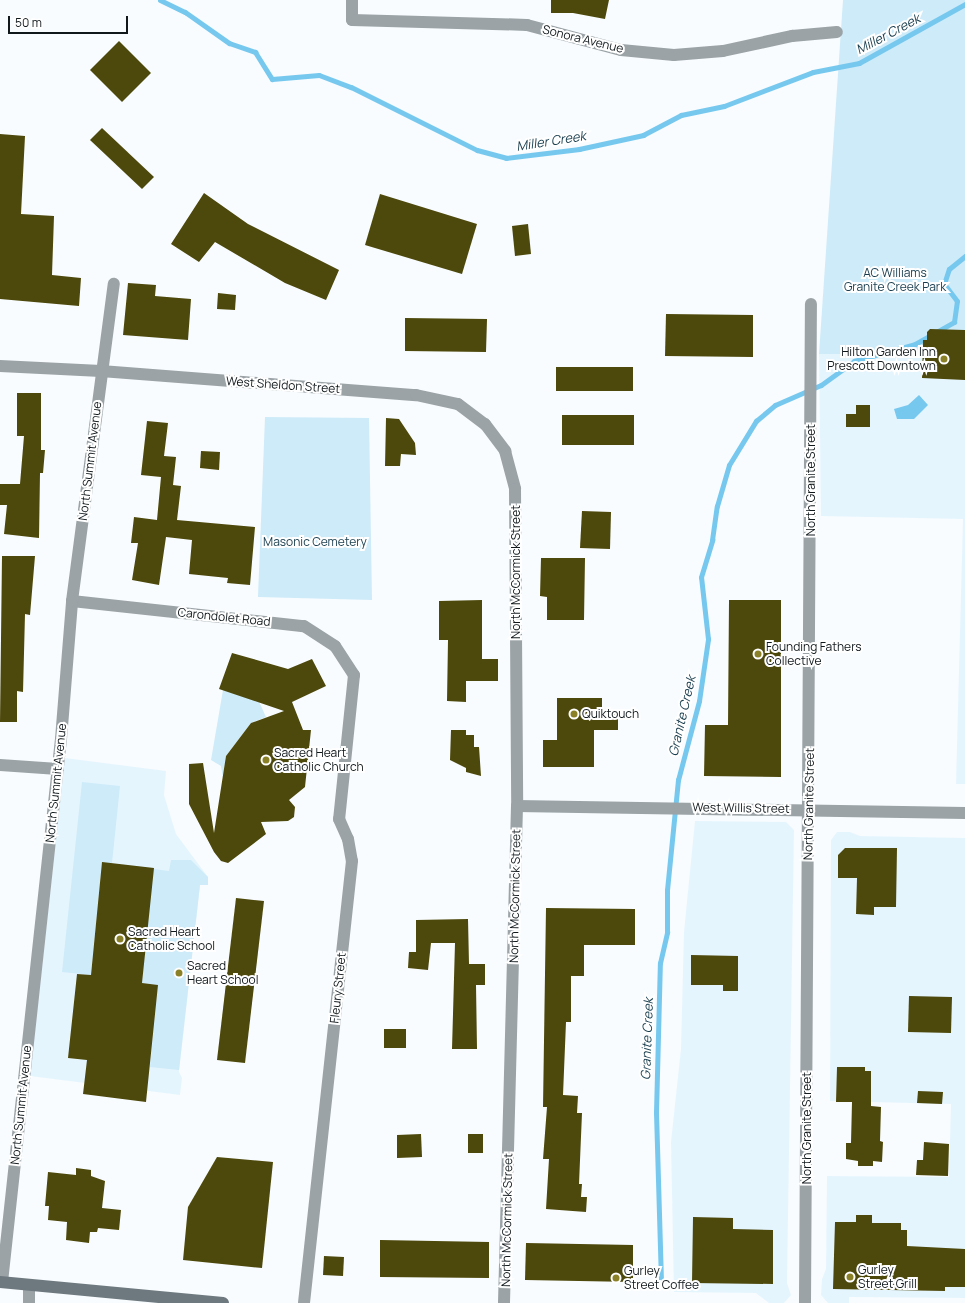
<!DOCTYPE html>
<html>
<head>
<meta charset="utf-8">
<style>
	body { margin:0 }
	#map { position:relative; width:965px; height:1303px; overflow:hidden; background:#f8fcfe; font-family:Manrope,sans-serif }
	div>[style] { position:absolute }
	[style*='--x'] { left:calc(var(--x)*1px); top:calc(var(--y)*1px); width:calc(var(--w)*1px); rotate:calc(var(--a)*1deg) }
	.built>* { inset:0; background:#e5f5fe }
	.green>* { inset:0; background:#ceebf9 }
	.water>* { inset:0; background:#77c8ee }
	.stream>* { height:5px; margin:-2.5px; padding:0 2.5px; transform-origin:2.5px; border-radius:2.5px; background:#77c8ee }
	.building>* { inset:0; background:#4d480b }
	.street>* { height:12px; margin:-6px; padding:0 6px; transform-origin:6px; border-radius:6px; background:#9ba3a7 }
	.secondary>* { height:12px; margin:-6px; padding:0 6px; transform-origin:6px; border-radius:6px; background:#6e797f }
	.dots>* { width:11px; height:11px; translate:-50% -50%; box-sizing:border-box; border:2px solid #fff; border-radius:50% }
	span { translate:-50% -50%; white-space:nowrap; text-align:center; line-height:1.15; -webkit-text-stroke:4px #fff; paint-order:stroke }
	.street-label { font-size:12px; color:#11181b }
	.park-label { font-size:12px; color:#193d4e }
	.poi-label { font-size:12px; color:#11181b }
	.right { translate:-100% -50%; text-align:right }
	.left { translate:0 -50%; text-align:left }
	.water-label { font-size:13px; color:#193e4e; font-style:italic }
	.scale { position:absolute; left:8px; top:16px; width:120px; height:18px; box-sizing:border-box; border:2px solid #11181b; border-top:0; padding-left:5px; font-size:12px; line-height:14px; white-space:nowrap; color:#11181b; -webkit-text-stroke:3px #fff; paint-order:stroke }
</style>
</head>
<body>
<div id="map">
	<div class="built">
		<i style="clip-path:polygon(943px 337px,965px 337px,965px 784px,956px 784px,963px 519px,821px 516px,819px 354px,911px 354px)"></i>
		<i style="clip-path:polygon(65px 758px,166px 771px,164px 795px,176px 834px,208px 877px,208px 885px,200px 885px,179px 1072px,182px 1078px,180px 1095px,30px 1076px)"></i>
		<i style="clip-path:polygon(695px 821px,786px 822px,794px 830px,787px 1283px,791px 1295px,784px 1303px,769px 1303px,756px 1293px,674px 1292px,671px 1142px,681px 1049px,684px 932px)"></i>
		<i style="clip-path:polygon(837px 832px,850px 832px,860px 836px,965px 838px,965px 1298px,849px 1297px,849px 1303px,828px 1303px,821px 1295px,822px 1279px,826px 1269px,827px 1176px,949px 1177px,951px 1104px,830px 1101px,831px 840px)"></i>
	</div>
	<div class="green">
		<i style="clip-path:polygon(843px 0,965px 0,965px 337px,943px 337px,911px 354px,819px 354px)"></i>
		<i style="clip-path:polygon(265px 417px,369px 418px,372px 600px,258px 597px)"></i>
		<i style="clip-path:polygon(223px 690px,256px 695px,266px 717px,251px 723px,226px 756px,223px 778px,221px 766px,211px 760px)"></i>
		<i style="clip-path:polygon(82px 782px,120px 786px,112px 863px,102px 863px,91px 975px,62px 972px)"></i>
		<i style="clip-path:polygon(171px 860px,191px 860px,208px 877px,208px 885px,200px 885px,179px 1070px,150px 1067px,158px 985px,142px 983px,153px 869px,169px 871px)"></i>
	</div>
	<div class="water">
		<i style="clip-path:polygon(919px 395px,928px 405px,914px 419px,897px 419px,894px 409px,908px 405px)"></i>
	</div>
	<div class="stream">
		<i style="--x:160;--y:0;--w:28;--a:26"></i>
		<i style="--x:185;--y:12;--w:54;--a:35.2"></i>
		<i style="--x:229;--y:43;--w:28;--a:19"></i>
		<i style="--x:255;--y:52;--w:32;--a:58"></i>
		<i style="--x:272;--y:79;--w:47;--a:-4.9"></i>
		<i style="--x:319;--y:75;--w:34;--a:21"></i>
		<i style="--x:351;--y:87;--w:141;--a:26.6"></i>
		<i style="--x:477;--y:150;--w:30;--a:15"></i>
		<i style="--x:506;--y:158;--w:74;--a:-7"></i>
		<i style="--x:579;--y:149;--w:66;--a:-12.3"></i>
		<i style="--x:643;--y:135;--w:43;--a:-27.8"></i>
		<i style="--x:681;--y:115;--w:44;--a:-11.8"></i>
		<i style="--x:724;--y:106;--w:95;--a:-20.9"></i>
		<i style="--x:813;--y:72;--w:47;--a:-11.1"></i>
		<i style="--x:859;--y:63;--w:121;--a:-29.1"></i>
		<i style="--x:661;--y:1281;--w:169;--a:-91.7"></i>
		<i style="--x:656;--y:1112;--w:149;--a:-88.5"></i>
		<i style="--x:660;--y:963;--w:32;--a:-77"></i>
		<i style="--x:667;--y:932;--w:42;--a:-90"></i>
		<i style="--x:667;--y:890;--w:111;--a:-84.3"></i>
		<i style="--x:678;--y:780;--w:82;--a:-75.1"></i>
		<i style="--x:699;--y:701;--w:63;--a:-81.7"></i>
		<i style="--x:708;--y:639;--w:62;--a:-96.4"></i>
		<i style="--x:701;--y:577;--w:39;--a:-73"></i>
		<i style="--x:712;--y:540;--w:34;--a:-82"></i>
		<i style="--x:717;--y:506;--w:43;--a:-73.7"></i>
		<i style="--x:729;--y:465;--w:52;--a:-58.5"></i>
		<i style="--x:756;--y:421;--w:25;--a:-40"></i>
		<i style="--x:775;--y:405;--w:50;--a:-23.5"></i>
		<i style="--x:821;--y:385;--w:41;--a:-36"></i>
		<i style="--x:854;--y:361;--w:63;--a:-15.6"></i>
		<i style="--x:915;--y:344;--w:45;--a:-29.4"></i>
		<i style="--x:954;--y:322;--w:21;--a:-82"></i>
		<i style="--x:957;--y:301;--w:21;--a:-127"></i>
		<i style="--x:944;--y:284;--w:16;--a:-72"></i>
		<i style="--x:949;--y:269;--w:21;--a:-39"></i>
	</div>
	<div class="building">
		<i style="clip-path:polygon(551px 0,609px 0,605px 19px,573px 13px,551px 13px)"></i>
		<i style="clip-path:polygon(119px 41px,151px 73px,122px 102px,90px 70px)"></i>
		<i style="clip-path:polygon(102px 128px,154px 177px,142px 189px,90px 140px)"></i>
		<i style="clip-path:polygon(0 134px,25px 136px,21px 214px,54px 216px,52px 275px,81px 278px,79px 306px,0 299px)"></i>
		<i style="clip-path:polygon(204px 193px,248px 224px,339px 270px,326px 300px,285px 283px,215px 242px,199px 262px,171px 244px)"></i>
		<i style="clip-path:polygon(380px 194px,477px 224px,462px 274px,365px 245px)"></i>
		<i style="clip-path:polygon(528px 224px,531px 254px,515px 256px,512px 226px)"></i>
		<i style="clip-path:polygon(128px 283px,156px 285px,155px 296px,191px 299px,188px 340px,123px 335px)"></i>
		<i style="clip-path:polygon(218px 293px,236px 295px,235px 310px,217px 309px)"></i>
		<i style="clip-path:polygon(666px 314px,753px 315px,753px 357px,665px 356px)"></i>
		<i style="clip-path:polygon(405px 318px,487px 319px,486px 352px,405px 351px)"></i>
		<i style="clip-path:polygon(930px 329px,965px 330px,965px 380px,922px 378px,923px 340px,927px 340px,927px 332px)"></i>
		<i style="clip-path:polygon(556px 367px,633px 367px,633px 391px,556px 391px)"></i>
		<i style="clip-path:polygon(17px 393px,41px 393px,41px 450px,45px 450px,43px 473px,40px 473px,39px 538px,4px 534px,7px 505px,0 505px,0 484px,20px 484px,24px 436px,17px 436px)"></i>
		<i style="clip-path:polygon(856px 405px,870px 405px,870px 427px,846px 427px,846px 414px,856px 414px)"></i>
		<i style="clip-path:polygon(562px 415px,634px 415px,634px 445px,562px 445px)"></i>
		<i style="clip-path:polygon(386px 418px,399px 419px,415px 443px,416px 455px,401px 454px,400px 466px,385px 466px)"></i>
		<i style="clip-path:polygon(147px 421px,168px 423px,164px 456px,176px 457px,173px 485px,181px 486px,177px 520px,255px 527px,250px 585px,227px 583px,228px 578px,189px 574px,192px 540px,166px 537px,159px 585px,132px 580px,138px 543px,131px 543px,134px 517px,157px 520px,161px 477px,141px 475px)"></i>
		<i style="clip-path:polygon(201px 451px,220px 452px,219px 470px,200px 468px)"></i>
		<i style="clip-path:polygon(582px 511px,611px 512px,610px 549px,580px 548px)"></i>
		<i style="clip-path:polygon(2px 556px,35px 556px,30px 615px,25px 614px,23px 692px,17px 691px,17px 722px,0 722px)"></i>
		<i style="clip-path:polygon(541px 558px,585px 558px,584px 620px,547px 620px,547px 597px,540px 596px)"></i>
		<i style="clip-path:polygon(482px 600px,482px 659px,498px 659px,498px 681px,466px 681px,466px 702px,447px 701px,448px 640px,439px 640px,439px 601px)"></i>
		<i style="clip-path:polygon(729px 600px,781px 600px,781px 777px,704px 776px,705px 725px,728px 725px)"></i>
		<i style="clip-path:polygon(232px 653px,288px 669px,312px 659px,326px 686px,292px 702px,303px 730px,311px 730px,305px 787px,289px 800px,295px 807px,294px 817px,288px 821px,261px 822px,266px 834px,228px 863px,221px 861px,214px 852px,189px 804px,189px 764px,203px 763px,214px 833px,226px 756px,251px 723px,284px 711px,219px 689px)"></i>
		<i style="clip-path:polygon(557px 698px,602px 698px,602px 713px,618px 713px,618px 730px,594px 730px,594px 767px,543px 767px,543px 740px,557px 740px)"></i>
		<i style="clip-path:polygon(451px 730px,466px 730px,466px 735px,474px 735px,474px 747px,479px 747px,481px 776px,466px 772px,466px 768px,450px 760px)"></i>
		<i style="clip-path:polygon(845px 848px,897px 848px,896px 907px,874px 907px,874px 915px,856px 914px,857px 878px,838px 878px,838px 855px)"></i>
		<i style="clip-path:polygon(102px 862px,154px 868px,142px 983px,158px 985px,146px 1102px,83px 1094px,87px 1060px,68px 1058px,77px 974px,91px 975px)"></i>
		<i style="clip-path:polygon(236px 898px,264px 901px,245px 1063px,217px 1060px)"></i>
		<i style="clip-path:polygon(546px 908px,635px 909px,635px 945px,584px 945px,584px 976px,571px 976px,571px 1022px,566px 1022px,563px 1095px,578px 1096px,577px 1113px,582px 1113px,579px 1184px,582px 1184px,581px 1197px,587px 1197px,586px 1212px,546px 1209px,549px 1159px,543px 1159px,547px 1107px,543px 1107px)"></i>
		<i style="clip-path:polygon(468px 919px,469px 964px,485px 964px,485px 985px,476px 985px,477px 1049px,452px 1049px,455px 943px,431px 943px,428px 970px,408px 968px,409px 952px,416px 952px,416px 920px)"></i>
		<i style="clip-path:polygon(691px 955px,738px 956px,738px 991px,723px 991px,723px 985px,691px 985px)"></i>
		<i style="clip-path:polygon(909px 996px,952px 997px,951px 1033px,908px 1032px)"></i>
		<i style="clip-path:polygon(384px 1029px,406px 1029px,406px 1048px,384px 1048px)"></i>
		<i style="clip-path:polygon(837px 1067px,865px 1067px,865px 1071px,871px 1071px,871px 1106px,881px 1107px,880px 1141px,883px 1142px,882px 1162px,873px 1161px,873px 1166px,858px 1166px,858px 1161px,846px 1159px,846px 1143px,851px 1143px,852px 1102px,836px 1102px)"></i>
		<i style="clip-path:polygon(918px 1091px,943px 1092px,942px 1104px,917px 1103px)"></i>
		<i style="clip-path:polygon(421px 1134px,422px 1157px,397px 1158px,397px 1135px)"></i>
		<i style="clip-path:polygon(468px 1134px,483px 1134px,483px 1153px,468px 1153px)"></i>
		<i style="clip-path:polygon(924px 1142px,949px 1144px,948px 1176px,916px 1175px,917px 1160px,923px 1160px)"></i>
		<i style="clip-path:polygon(217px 1157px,273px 1162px,262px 1268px,183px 1260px,188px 1207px)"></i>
		<i style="clip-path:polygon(76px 1168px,91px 1170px,91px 1176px,105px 1181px,102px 1208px,121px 1210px,119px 1230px,98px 1228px,97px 1232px,90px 1232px,89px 1243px,66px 1240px,67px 1222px,48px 1220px,49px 1206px,45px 1206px,48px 1172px,76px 1175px)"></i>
		<i style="clip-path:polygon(856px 1215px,872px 1215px,872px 1223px,901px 1223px,901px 1230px,907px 1230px,907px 1246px,965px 1249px,965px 1287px,945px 1287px,945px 1291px,833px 1289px,835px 1222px,856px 1222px)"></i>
		<i style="clip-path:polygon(693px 1217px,733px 1218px,733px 1229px,773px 1230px,773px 1284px,692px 1283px)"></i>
		<i style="clip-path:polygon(380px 1240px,489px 1242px,489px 1278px,380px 1277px)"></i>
		<i style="clip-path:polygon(526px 1243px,633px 1245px,633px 1282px,525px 1280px)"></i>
		<i style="clip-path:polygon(324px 1256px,344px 1257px,343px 1276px,323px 1275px)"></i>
	</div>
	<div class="street">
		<i style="--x:352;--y:0;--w:20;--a:90"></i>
		<i style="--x:352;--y:20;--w:175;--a:1.6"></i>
		<i style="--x:527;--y:25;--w:97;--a:14.9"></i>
		<i style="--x:621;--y:50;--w:53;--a:5.4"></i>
		<i style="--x:674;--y:55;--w:49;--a:-4.7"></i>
		<i style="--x:723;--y:51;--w:71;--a:-12.3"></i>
		<i style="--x:792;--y:36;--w:45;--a:-5.1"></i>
		<i style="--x:0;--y:366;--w:101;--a:2.8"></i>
		<i style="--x:101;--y:371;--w:316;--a:4.4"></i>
		<i style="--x:416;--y:395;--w:43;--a:12.1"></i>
		<i style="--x:458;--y:404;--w:34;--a:37"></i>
		<i style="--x:485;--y:424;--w:34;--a:53"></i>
		<i style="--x:505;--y:451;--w:39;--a:75"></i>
		<i style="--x:515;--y:489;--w:317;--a:89.6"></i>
		<i style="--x:517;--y:806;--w:497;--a:91.5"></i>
		<i style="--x:72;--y:601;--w:233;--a:6.2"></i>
		<i style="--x:304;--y:626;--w:37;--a:33"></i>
		<i style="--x:335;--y:646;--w:35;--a:57"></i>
		<i style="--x:354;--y:675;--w:145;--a:95.9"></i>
		<i style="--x:339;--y:819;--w:22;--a:66"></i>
		<i style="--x:348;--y:839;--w:22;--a:80"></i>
		<i style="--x:352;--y:861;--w:445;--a:96.2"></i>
		<i style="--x:0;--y:765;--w:58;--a:3.9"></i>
		<i style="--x:517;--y:806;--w:448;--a:0.9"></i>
		<i style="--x:2;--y:1282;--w:546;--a:-83.8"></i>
		<i style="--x:61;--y:739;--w:138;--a:-85.4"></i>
		<i style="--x:72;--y:601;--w:320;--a:-82.5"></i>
		<i style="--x:29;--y:1303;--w:18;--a:-90"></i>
		<i style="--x:805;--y:1303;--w:999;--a:-89.66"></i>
	</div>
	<div class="secondary">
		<i style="--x:0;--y:1282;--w:224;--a:5.4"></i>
	</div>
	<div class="dots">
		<i style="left:944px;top:359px;background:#898028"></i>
		<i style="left:758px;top:654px;background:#898028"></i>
		<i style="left:574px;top:714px;background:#898028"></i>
		<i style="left:266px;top:760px;background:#898028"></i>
		<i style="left:120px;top:939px;background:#898028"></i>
		<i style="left:179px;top:973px;background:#898028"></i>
		<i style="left:850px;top:1277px;background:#898028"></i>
		<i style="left:616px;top:1278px;background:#898028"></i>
	</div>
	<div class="street-label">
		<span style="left:583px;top:39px;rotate:14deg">Sonora Avenue</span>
		<span style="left:283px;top:385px;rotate:4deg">West Sheldon Street</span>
		<span style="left:90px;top:461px;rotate:-83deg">North Summit Avenue</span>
		<span style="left:811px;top:480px;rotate:-90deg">North Granite Street</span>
		<span style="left:516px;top:572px;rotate:-90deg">North McCormick Street</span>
		<span style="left:224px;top:617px;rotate:6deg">Carondolet Road</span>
		<span style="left:56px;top:783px;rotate:-84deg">North Summit Avenue</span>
		<span style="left:809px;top:804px;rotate:-89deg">North Granite Street</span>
		<span style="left:741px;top:808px;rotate:1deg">West Willis Street</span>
		<span style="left:515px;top:896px;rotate:-89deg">North McCormick Street</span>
		<span style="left:338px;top:988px;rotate:-84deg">Fleury Street</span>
		<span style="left:21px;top:1105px;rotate:-84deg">North Summit Avenue</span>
		<span style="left:807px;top:1128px;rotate:-90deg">North Granite Street</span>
		<span style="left:507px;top:1220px;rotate:-89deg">North McCormick Street</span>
	</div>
	<div class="park-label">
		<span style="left:895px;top:280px">AC Williams<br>Granite Creek Park</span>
		<span style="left:315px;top:542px">Masonic Cemetery</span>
	</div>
	<div class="poi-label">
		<span class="right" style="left:936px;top:359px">Hilton Garden Inn<br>Prescott Downtown</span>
		<span class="left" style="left:766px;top:654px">Founding Fathers<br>Collective</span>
		<span class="left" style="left:582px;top:714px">Quiktouch</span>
		<span class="left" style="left:274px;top:760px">Sacred Heart<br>Catholic Church</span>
		<span class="left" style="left:128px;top:939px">Sacred Heart<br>Catholic School</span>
		<span class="left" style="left:187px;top:973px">Sacred<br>Heart School</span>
		<span class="left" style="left:858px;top:1277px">Gurley<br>Street Grill</span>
		<span class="left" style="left:624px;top:1278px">Gurley<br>Street Coffee</span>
	</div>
	<div class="water-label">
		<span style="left:888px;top:34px;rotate:-28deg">Miller Creek</span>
		<span style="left:551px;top:141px;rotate:-9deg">Miller Creek</span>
		<span style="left:682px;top:716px;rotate:-77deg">Granite Creek</span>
		<span style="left:647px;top:1039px;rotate:-88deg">Granite Creek</span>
	</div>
	<div class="scale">50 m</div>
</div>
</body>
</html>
